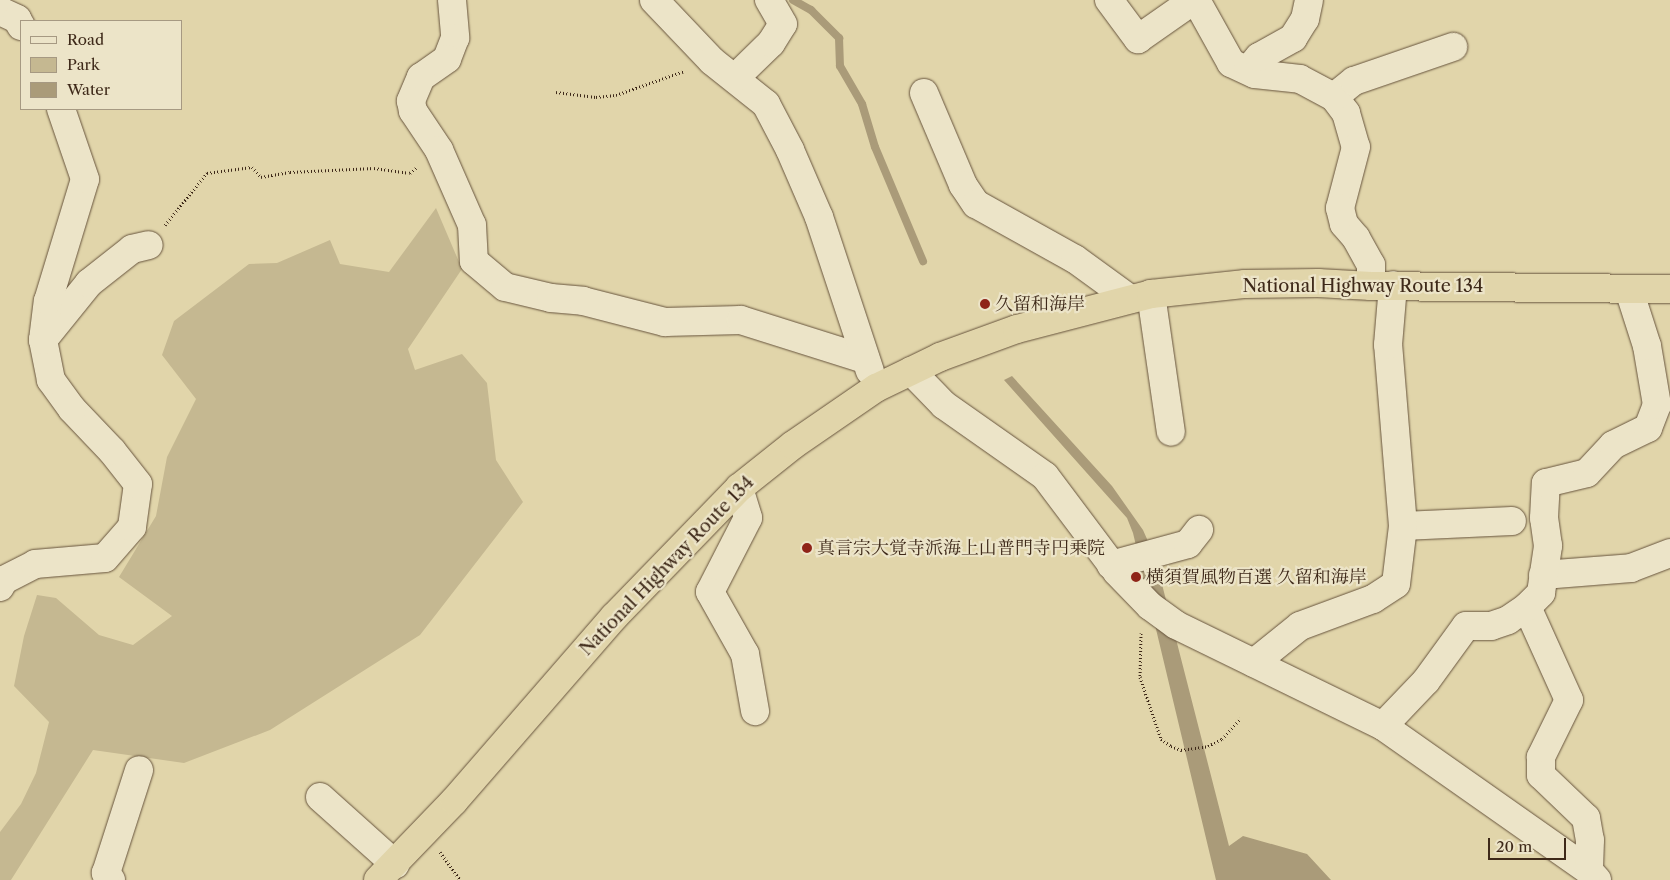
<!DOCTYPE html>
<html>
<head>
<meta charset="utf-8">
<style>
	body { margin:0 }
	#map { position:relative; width:1670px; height:880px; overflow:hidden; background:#e1d5aa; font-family:"Libre Caslon Text","Noto Serif JP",serif }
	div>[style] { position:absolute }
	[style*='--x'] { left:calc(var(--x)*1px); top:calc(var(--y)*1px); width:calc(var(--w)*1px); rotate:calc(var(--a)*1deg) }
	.green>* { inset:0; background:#c5b891 }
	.water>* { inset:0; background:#aa9b79 }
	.stream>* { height:8px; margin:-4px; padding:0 4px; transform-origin:4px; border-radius:4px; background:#aa9b79 }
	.path>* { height:3px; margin-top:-1.5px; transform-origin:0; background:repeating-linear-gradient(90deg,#3e2919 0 1px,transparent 0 3.5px) }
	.roads { filter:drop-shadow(0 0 1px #67543d) drop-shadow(0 0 1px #67543d) }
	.minor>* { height:28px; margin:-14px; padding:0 14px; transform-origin:14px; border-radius:14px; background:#ece4c8 }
	.highway>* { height:28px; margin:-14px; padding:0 14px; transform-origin:14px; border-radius:14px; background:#e1d5aa }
	.dots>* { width:14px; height:14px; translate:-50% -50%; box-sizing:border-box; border:2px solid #ece4c8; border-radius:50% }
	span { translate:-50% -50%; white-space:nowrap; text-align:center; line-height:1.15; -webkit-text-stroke:4.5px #ece4c8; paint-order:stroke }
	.street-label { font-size:18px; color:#3e2919 }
	.poi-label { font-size:18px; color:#3e2919 }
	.left { translate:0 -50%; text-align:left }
	.legend { position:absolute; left:20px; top:20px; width:162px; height:90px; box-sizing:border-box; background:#ece4c8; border:1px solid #a69982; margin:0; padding:6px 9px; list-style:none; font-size:15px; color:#3e2919 }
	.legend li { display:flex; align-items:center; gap:10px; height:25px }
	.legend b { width:25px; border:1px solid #a69982 }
	.scale { position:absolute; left:1488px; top:838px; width:78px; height:22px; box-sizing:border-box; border:2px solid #3e2919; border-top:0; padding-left:6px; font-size:15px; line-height:18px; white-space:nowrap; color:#3e2919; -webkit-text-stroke:4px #ece4c8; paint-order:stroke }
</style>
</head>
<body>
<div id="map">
	<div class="green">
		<i style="clip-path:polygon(436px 208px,462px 269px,408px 349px,415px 370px,462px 354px,487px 383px,496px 460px,523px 502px,420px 635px,270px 730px,184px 763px,93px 750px,11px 880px,0 880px,0 832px,21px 804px,36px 773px,49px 722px,14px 686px,24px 636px,37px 595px,56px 598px,99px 635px,133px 645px,172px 616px,119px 577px,156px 516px,167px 457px,196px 399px,162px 355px,174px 321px,249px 264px,277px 263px,330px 240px,340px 264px,389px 272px)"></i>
	</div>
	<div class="water">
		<i style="clip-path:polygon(1012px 376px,1112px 486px,1143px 530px,1155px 557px,1229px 846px,1243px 836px,1307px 854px,1331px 880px,1216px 880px,1133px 533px,1127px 518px,1004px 380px)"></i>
	</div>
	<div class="stream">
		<i style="--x:793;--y:0;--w:21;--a:29"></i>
		<i style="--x:811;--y:10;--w:40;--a:45"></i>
		<i style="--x:839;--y:38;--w:28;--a:88"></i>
		<i style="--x:840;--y:66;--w:44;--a:59.9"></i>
		<i style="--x:862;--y:104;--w:45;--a:73.2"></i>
		<i style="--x:875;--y:147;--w:124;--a:67.2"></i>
	</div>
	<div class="path">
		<i style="--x:556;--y:92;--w:40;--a:7.1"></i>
		<i style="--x:596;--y:97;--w:20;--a:-6"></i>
		<i style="--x:616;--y:95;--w:72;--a:-19.4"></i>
		<i style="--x:165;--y:225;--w:67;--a:-51.1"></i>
		<i style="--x:207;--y:173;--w:45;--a:-7.6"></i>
		<i style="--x:252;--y:167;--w:13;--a:48"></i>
		<i style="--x:261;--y:177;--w:29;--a:-10"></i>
		<i style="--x:290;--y:172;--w:84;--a:-2.7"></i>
		<i style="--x:374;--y:168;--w:36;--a:8"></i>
		<i style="--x:410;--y:173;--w:9;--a:-41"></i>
		<i style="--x:1141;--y:633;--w:44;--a:91.3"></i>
		<i style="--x:1140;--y:677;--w:65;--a:71.3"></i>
		<i style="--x:1161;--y:739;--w:12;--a:35"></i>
		<i style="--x:1171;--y:746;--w:11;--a:22"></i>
		<i style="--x:1181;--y:750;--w:27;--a:-8"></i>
		<i style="--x:1208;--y:746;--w:16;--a:-27"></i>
		<i style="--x:1222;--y:739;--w:28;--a:-48"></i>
		<i style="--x:440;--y:852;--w:34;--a:54"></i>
	</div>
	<div class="roads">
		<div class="minor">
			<i style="--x:452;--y:0;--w:38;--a:85"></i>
			<i style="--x:455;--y:38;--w:22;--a:111"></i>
			<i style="--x:447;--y:59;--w:32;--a:145"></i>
			<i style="--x:421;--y:77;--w:26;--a:113"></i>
			<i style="--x:411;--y:101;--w:10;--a:79"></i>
			<i style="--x:413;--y:111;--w:47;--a:56.3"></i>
			<i style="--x:439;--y:150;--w:82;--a:66.3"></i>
			<i style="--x:472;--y:225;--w:36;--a:87"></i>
			<i style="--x:474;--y:261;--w:40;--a:40"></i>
			<i style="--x:505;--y:287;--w:47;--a:13.4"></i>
			<i style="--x:551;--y:298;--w:32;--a:5"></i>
			<i style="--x:583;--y:301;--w:85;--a:14.4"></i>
			<i style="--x:665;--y:322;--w:76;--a:-1.5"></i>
			<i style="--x:741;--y:320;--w:130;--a:17.5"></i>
			<i style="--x:654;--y:0;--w:84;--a:46.4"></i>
			<i style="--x:712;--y:61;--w:69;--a:38.5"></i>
			<i style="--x:766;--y:104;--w:52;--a:62.4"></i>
			<i style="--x:790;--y:150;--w:73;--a:66.6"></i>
			<i style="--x:819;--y:217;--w:162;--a:71.7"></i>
			<i style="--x:1109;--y:0;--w:49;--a:53.4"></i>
			<i style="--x:1138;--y:39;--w:68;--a:-34.9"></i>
			<i style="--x:1196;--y:0;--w:72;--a:60.9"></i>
			<i style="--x:1231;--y:63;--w:26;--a:25"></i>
			<i style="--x:1255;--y:74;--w:45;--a:6.3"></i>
			<i style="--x:1300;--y:79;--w:38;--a:28"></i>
			<i style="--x:1334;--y:97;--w:20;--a:53"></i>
			<i style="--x:1346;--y:113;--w:35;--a:74"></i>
			<i style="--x:1356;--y:147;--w:63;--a:104.7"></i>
			<i style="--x:1340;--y:208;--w:16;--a:76"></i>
			<i style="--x:1344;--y:224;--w:18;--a:49"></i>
			<i style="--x:1356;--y:238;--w:31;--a:61"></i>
			<i style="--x:1371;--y:265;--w:21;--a:90"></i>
			<i style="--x:0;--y:11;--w:19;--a:25"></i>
			<i style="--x:17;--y:19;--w:8;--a:60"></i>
			<i style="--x:1248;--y:70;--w:17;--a:-50"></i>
			<i style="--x:1259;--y:57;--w:39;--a:-29"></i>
			<i style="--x:1293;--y:38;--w:22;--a:-58"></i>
			<i style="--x:1305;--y:19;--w:19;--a:-78"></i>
			<i style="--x:735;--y:78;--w:50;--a:-44.2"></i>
			<i style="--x:771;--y:43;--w:22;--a:-58"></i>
			<i style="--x:783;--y:24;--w:28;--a:-120"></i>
			<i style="--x:924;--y:93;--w:100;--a:67"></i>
			<i style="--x:963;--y:185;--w:23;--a:56"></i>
			<i style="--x:976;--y:204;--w:113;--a:29.1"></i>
			<i style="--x:1075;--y:259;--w:68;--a:36"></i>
			<i style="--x:1334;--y:97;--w:26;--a:-39"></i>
			<i style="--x:1354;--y:81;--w:105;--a:-19"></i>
			<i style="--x:1151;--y:294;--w:139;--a:81.8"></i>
			<i style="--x:43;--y:340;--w:73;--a:-51.1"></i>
			<i style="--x:89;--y:283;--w:55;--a:-38.3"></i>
			<i style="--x:132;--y:249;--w:17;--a:-13"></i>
			<i style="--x:911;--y:371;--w:47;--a:45.9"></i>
			<i style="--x:944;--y:405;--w:123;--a:35.1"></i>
			<i style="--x:1045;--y:476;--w:120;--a:53.1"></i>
			<i style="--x:1117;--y:572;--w:47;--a:45.9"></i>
			<i style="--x:1150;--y:606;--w:32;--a:36"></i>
			<i style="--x:1176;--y:625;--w:230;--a:26"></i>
			<i style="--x:1383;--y:726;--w:252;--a:35.1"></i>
			<i style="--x:1589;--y:871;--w:12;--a:48"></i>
			<i style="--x:739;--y:488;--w:31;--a:73"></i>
			<i style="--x:748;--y:518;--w:83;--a:117.2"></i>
			<i style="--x:710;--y:592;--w:71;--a:60.6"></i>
			<i style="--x:745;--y:654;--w:58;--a:80"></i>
			<i style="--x:1403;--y:526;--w:109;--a:-2.6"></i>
			<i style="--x:1111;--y:565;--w:80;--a:-15.3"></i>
			<i style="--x:1188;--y:544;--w:18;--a:-52"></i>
			<i style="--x:1543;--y:575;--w:88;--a:-4.5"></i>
			<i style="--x:1631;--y:568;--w:42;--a:-21"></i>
			<i style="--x:0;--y:587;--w:8;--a:-60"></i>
			<i style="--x:4;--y:580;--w:35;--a:-27"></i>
			<i style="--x:35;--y:564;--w:70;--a:-4.9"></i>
			<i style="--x:105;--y:558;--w:41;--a:-48.9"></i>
			<i style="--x:132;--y:527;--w:43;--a:-82.1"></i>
			<i style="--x:138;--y:484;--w:42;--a:-128.2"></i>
			<i style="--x:112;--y:451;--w:58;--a:-133.6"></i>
			<i style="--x:72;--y:409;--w:36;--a:-126"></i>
			<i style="--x:51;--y:380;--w:41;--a:-101.3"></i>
			<i style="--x:43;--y:340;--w:39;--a:-83"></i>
			<i style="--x:48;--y:301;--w:127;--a:-73.1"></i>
			<i style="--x:85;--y:179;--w:74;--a:-108.9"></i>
			<i style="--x:1527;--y:607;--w:102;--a:65.7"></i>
			<i style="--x:1569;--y:700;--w:64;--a:116.2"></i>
			<i style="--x:1541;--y:757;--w:18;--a:90"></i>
			<i style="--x:1541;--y:775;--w:62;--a:43.7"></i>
			<i style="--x:1586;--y:818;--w:22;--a:80"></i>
			<i style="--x:1590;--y:840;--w:31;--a:92"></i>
			<i style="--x:1254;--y:663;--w:59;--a:-38.8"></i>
			<i style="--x:1300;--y:626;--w:78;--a:-20.3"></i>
			<i style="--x:1373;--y:599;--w:27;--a:-33"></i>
			<i style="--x:1396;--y:584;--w:58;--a:-83.1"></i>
			<i style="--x:1403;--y:526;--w:182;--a:-94.7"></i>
			<i style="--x:1388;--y:345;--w:60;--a:-85.2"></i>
			<i style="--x:1383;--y:726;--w:62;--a:-46.3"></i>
			<i style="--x:1426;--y:681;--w:68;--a:-54"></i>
			<i style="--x:1466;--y:626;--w:25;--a:0"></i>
			<i style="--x:1491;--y:626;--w:18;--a:-19"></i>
			<i style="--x:1508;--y:620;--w:23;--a:-34"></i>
			<i style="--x:1527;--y:607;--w:20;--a:-45"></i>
			<i style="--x:1541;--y:593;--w:48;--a:-81.5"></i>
			<i style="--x:1548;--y:546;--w:28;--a:-98"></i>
			<i style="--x:1544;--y:518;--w:35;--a:-87"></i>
			<i style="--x:1546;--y:483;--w:42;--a:-13.7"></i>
			<i style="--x:1587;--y:473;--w:38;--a:-47"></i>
			<i style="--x:1613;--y:445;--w:39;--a:-26"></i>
			<i style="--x:1648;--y:428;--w:25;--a:-69"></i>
			<i style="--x:1657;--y:405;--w:60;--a:-99.6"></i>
			<i style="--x:1647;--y:346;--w:59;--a:-107.8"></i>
			<i style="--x:320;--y:797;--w:101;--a:41.8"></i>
			<i style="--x:111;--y:880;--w:9;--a:-126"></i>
			<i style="--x:106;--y:873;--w:108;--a:-72.2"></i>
		</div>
		<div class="highway">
			<i style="--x:378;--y:880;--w:110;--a:-46.1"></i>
			<i style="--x:454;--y:801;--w:244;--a:-49"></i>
			<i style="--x:614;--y:617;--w:180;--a:-45.9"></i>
			<i style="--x:739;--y:488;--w:69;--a:-38.5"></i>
			<i style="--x:793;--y:445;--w:101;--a:-34.5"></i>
			<i style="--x:876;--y:388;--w:71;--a:-25.8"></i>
			<i style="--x:940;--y:357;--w:82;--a:-20"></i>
			<i style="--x:1017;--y:329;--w:138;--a:-14.6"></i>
			<i style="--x:1151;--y:294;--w:95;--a:-6.1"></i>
			<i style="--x:1245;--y:284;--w:73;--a:-0.8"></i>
			<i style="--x:1318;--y:283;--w:53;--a:3.2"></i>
			<i style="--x:1371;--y:286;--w:299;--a:0.6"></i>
		</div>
	</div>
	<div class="dots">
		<i style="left:985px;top:304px;background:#8f2418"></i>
		<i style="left:807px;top:548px;background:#8f2418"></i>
		<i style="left:1136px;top:577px;background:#8f2418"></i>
	</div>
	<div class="street-label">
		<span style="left:1363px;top:286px">National Highway Route 134</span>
		<span style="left:667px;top:566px;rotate:-46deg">National Highway Route 134</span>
	</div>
	<div class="poi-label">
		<span class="left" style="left:995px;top:304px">久留和海岸</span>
		<span class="left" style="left:817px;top:548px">真言宗大覚寺派海上山普門寺円乗院</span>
		<span class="left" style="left:1146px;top:577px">横須賀風物百選 久留和海岸</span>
	</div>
	<ul class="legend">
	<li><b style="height:6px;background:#ece4c8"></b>Road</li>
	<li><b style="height:14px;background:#c5b891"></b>Park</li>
	<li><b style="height:14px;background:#aa9b79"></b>Water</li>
	</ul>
	<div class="scale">20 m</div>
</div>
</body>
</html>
